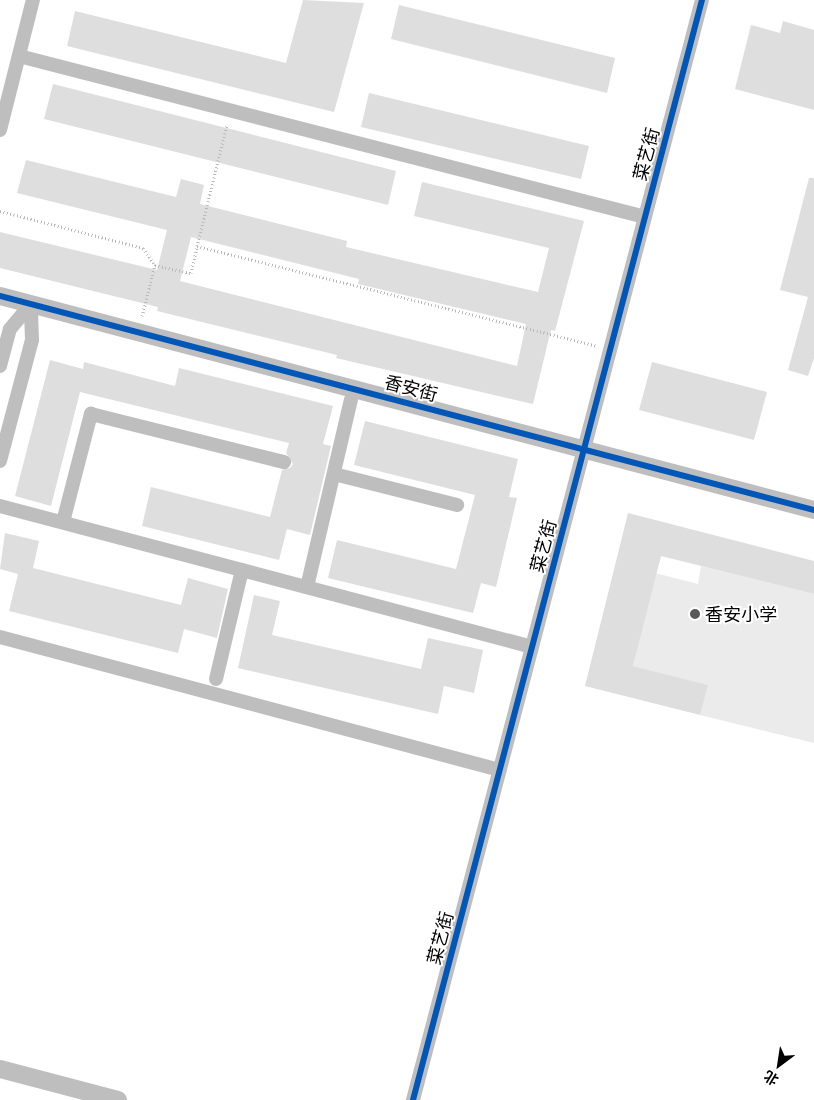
<!DOCTYPE html>
<html>
<head>
<meta charset="utf-8">
<style>
	body { margin:0 }
	#map { position:relative; width:814px; height:1100px; overflow:hidden; background:#fff; font-family:Barlow,"Noto Sans SC",sans-serif }
	div>[style] { position:absolute }
	[style*='--x'] { left:calc(var(--x)*1px); top:calc(var(--y)*1px); width:calc(var(--w)*1px); rotate:calc(var(--a)*1deg) }
	.green>* { inset:0; background:#ebebeb }
	.building>* { inset:0; background:#dedede }
	.path>* { height:3px; margin-top:-1.5px; transform-origin:0; background:repeating-linear-gradient(90deg,#b9b9b9 0 1px,transparent 0 3.5px) }
	.minor>* { height:14px; margin:-7px; padding:0 7px; transform-origin:7px; border-radius:7px; background:#bebebe }
	.tertiary>* { height:18px; margin:-9px; padding:0 9px; transform-origin:9px; border-radius:9px; background:#bebebe }
	.cycleway>* { height:6px; margin:-3px; padding:0 3px; transform-origin:3px; border-radius:3px; background:#0057b8 }
	.dots>* { width:14px; height:14px; translate:-50% -50%; box-sizing:border-box; border:2px solid #fff; border-radius:50% }
	span { translate:-50% -50%; white-space:nowrap; text-align:center; line-height:1.15; -webkit-text-stroke:4px #fff; paint-order:stroke }
	.street-label { font-size:18px; color:#000 }
	.poi-label { font-size:18px; color:#000 }
	.left { translate:0 -50%; text-align:left }
	.north { position:absolute; left:754px; top:1040px; width:50px; height:50px; -webkit-text-stroke:4px #fff; paint-order:stroke; rotate:211deg; font-size:14px; font-weight:700; line-height:20px; text-align:center; color:#000 }
	.north::after { content:''; display:block; margin:auto; width:18px; height:22px; background:#000; clip-path:polygon(50% 0,100% 100%,50% 72%,0 100%) }
</style>
</head>
<body>
<div id="map">
	<div class="green">
		<i style="clip-path:polygon(701px 566px,814px 594px,814px 743px,700px 715px,707px 685px,633px 666px,655px 573px,698px 584px)"></i>
	</div>
	<div class="building">
		<i style="clip-path:polygon(303px 0,364px 3px,334px 112px,67px 46px,75px 11px,286px 63px)"></i>
		<i style="clip-path:polygon(399px 5px,615px 58px,607px 93px,391px 39px)"></i>
		<i style="clip-path:polygon(783px 21px,814px 30px,814px 110px,735px 89px,751px 25px,780px 33px)"></i>
		<i style="clip-path:polygon(53px 84px,396px 171px,388px 205px,44px 119px)"></i>
		<i style="clip-path:polygon(369px 93px,589px 146px,581px 179px,361px 127px)"></i>
		<i style="clip-path:polygon(evenodd,26px 160px,176px 197px,181px 179px,204px 185px,200px 204px,347px 241px,346px 247px,538px 292px,549px 248px,414px 216px,422px 182px,584px 221px,555px 331px,551px 330px,533px 404px,336px 358px,337px 355px,157px 311px,158px 307px,0 268px,0 232px,157px 270px,167px 230px,17px 193px,26px 160px,191px 237px,359px 279px,358px 284px,526px 324px,517px 366px,180px 281px,191px 237px)"></i>
		<i style="clip-path:polygon(809px 178px,814px 178px,814px 358px,808px 376px,788px 370px,808px 297px,780px 290px)"></i>
		<i style="clip-path:polygon(50px 360px,83px 369px,84px 362px,175px 386px,179px 368px,333px 406px,323px 444px,331px 446px,310px 535px,287px 529px,279px 560px,142px 526px,151px 487px,270px 517px,282px 470px,290px 468px,293px 464px,286px 453px,289px 443px,80px 392px,51px 506px,15px 496px)"></i>
		<i style="clip-path:polygon(652px 362px,767px 392px,754px 440px,639px 410px)"></i>
		<i style="clip-path:polygon(365px 421px,518px 459px,509px 497px,517px 498px,496px 587px,481px 583px,473px 613px,328px 578px,337px 540px,456px 569px,475px 495px,354px 465px)"></i>
		<i style="clip-path:polygon(628px 513px,814px 561px,814px 594px,661px 556px,633px 666px,708px 685px,700px 715px,585px 686px)"></i>
		<i style="clip-path:polygon(5px 533px,39px 541px,33px 568px,181px 605px,188px 578px,228px 589px,217px 638px,184px 629px,178px 653px,9px 611px,18px 574px,0 569px)"></i>
		<i style="clip-path:polygon(254px 595px,280px 601px,272px 635px,421px 669px,428px 638px,483px 650px,474px 693px,444px 686px,438px 714px,238px 668px)"></i>
	</div>
	<div class="path">
		<i style="--x:0;--y:211;--w:148;--a:14.5"></i>
		<i style="--x:143;--y:248;--w:21;--a:55"></i>
		<i style="--x:197;--y:246;--w:125;--a:-76.1"></i>
		<i style="--x:142;--y:316;--w:53;--a:-75.7"></i>
		<i style="--x:155;--y:265;--w:37;--a:13"></i>
		<i style="--x:191;--y:273;--w:28;--a:-77"></i>
		<i style="--x:197;--y:246;--w:412;--a:14"></i>
	</div>
	<div class="minor">
		<i style="--x:19;--y:56;--w:646;--a:14.42"></i>
		<i style="--x:0;--y:130;--w:134;--a:-75.8"></i>
		<i style="--x:0;--y:366;--w:38;--a:-75"></i>
		<i style="--x:10;--y:329;--w:33;--a:-50"></i>
		<i style="--x:0;--y:461;--w:125;--a:-75.2"></i>
		<i style="--x:32;--y:340;--w:36;--a:-92"></i>
		<i style="--x:334;--y:474;--w:127;--a:14.1"></i>
		<i style="--x:0;--y:506;--w:550;--a:14.84"></i>
		<i style="--x:63;--y:522;--w:112;--a:-75.5"></i>
		<i style="--x:91;--y:414;--w:199;--a:14"></i>
		<i style="--x:307;--y:587;--w:192;--a:-76.8"></i>
		<i style="--x:0;--y:637;--w:517;--a:14.9"></i>
		<i style="--x:216;--y:679;--w:112;--a:-76.6"></i>
		<i style="--x:413;--y:1100;--w:1137;--a:-75.28"></i>
	</div>
	<div class="tertiary">
		<i style="--x:0;--y:296;--w:842;--a:14.73"></i>
		<i style="--x:0;--y:1069;--w:122;--a:14.7"></i>
	</div>
	<div class="cycleway">
		<i style="--x:0;--y:296;--w:842;--a:14.73"></i>
		<i style="--x:413;--y:1100;--w:1137;--a:-75.28"></i>
	</div>
	<div class="dots">
		<i style="left:695px;top:614px;background:#595959"></i>
	</div>
	<div class="street-label">
		<span style="left:646px;top:154px;rotate:-75deg">菜艺街</span>
		<span style="left:411px;top:388px;rotate:15deg">香安街</span>
		<span style="left:543px;top:546px;rotate:-75deg">菜艺街</span>
		<span style="left:440px;top:938px;rotate:-75deg">菜艺街</span>
	</div>
	<div class="poi-label">
		<span class="left" style="left:705px;top:614px">香安小学</span>
	</div>
	<div class="north">北</div>
</div>
</body>
</html>
